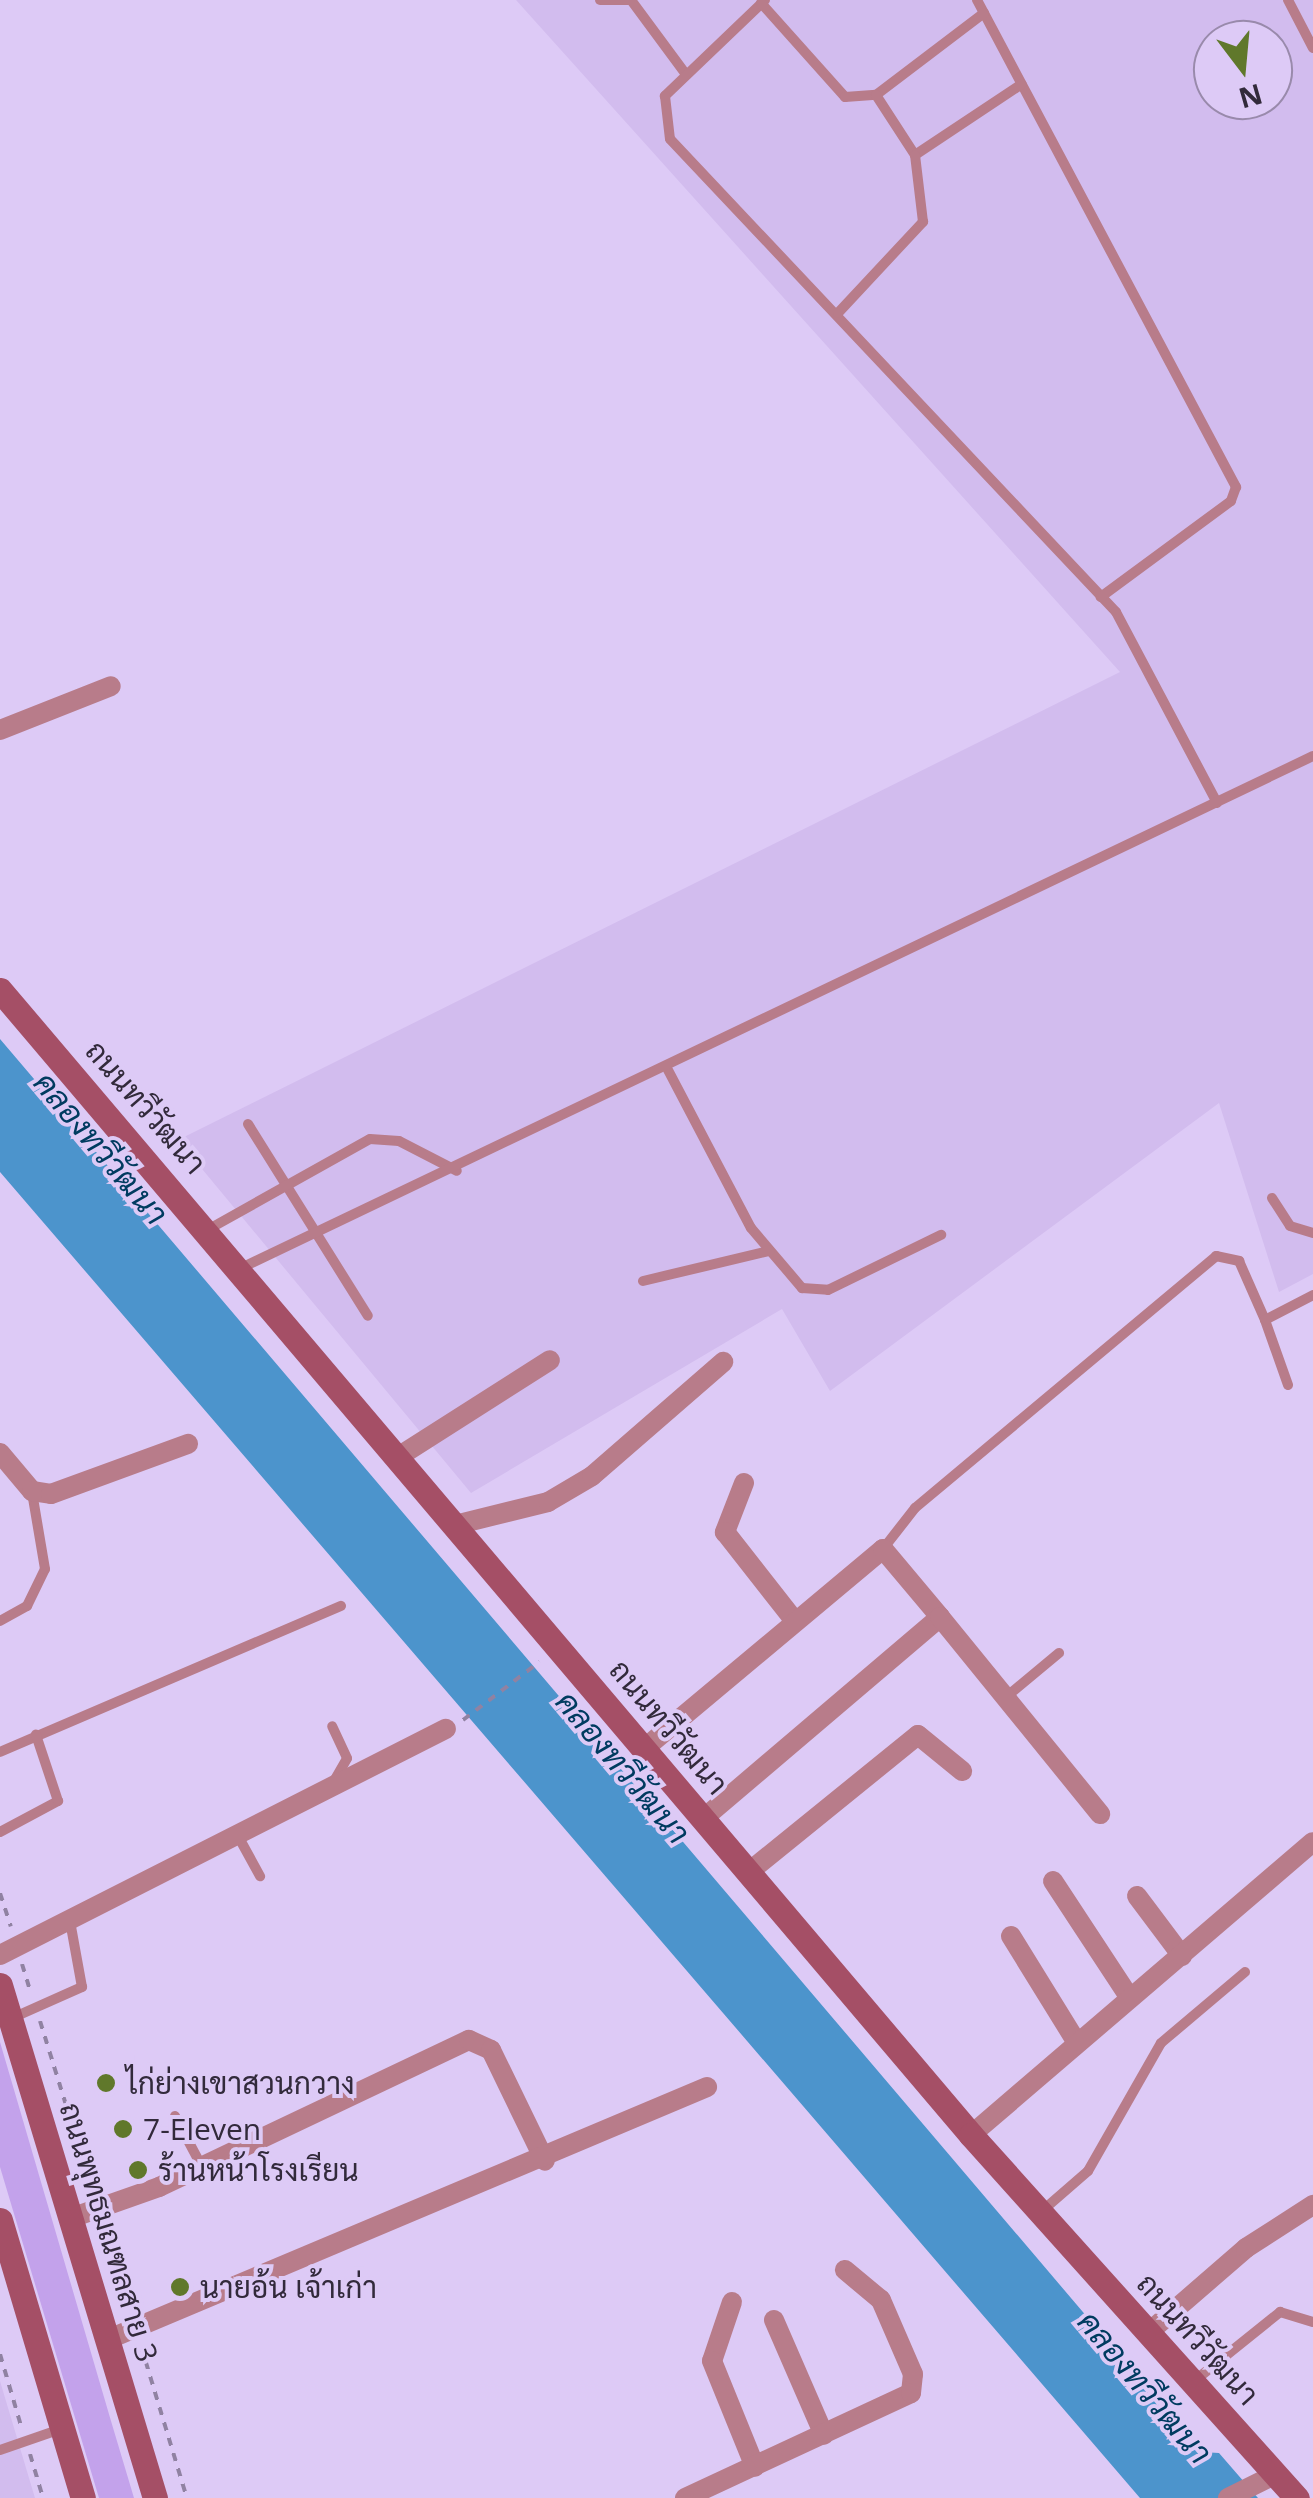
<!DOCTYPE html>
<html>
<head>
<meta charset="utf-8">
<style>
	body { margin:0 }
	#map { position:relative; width:1313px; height:2498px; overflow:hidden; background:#ddcaf6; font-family:"Open Sans",Sarabun,sans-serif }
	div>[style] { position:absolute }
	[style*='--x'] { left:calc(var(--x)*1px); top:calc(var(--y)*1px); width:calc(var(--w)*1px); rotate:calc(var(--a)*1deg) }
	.built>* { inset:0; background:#d2bcee }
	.green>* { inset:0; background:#c3a2eb }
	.water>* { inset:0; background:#4c94cc }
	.path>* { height:4px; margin-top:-2px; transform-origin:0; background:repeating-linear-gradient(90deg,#9082a2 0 8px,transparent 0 16px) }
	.service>* { height:10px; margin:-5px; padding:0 5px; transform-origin:5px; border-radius:5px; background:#b87c8a }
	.minor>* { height:20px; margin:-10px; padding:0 10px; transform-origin:10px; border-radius:10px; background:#b87c8a }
	.secondary>* { height:25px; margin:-12.5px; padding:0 12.5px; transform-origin:12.5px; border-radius:12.5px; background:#a54f66 }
	.dots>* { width:28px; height:28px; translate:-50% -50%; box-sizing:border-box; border:5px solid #ddcaf6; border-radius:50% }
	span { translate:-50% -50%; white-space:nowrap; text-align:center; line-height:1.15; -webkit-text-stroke:8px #ddcaf6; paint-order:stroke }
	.street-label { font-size:30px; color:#322a3b }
	.poi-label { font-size:30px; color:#322a3b }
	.left { translate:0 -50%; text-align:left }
	.water-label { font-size:32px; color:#003b60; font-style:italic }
	.north { position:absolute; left:1193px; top:20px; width:100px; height:100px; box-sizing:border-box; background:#ddcaf6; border:2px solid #998aab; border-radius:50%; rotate:164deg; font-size:28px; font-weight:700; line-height:40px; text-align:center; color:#322a3b }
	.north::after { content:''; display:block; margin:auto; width:35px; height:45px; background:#60782b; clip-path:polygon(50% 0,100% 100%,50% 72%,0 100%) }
</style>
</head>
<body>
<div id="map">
	<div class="built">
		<i style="clip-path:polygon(evenodd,516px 0,1313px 0,1313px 1274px,1279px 1292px,1219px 1103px,830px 1391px,782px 1309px,471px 1493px,178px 1140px,1120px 672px,516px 0,1213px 40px,1273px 40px,1273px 100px,1213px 100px,1213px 40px)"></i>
		<i style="clip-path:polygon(0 2381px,26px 2468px,35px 2498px,0 2498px)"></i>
	</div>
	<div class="green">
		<i style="clip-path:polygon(0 2042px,111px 2421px,134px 2498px,99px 2498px,0 2167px)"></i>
	</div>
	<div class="water">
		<i style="clip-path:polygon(0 1039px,1202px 2452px,1219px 2453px,1258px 2498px,1140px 2498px,0 1172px)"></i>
	</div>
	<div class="path">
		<i style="--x:463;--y:1720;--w:96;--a:-37.3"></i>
		<i style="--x:0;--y:1893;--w:35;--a:72"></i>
		<i style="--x:22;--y:1964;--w:30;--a:73"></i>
		<i style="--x:40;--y:2021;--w:176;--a:72.8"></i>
		<i style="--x:104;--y:2227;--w:85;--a:72.8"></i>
		<i style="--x:141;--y:2346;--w:159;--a:73.2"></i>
		<i style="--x:0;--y:2354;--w:75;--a:73.7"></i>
		<i style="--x:30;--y:2454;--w:46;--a:73.5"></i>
	</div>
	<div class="service">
		<i style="--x:600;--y:0;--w:28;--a:0"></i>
		<i style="--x:631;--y:0;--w:91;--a:53.5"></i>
		<i style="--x:765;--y:0;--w:139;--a:136.2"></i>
		<i style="--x:665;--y:96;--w:43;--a:83.4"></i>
		<i style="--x:670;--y:139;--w:650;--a:46.68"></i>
		<i style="--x:1116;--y:612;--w:216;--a:62.1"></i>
		<i style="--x:977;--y:0;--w:552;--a:61.99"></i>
		<i style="--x:1236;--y:487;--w:15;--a:110"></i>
		<i style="--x:1231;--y:501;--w:162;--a:143.6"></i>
		<i style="--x:1288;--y:0;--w:54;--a:62.5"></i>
		<i style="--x:761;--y:3;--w:126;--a:48.2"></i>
		<i style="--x:845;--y:97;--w:31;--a:-4"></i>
		<i style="--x:984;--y:13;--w:136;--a:142.8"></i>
		<i style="--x:876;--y:95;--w:72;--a:57"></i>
		<i style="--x:915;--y:155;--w:128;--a:-33.6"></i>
		<i style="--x:838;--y:313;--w:125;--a:-47"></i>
		<i style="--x:923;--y:222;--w:67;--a:-96.8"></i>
		<i style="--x:668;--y:1070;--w:178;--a:62.3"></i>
		<i style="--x:751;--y:1228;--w:79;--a:49.6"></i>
		<i style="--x:802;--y:1288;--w:26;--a:4"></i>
		<i style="--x:828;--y:1290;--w:126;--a:-26"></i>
		<i style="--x:248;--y:1124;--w:226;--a:58"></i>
		<i style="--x:1272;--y:1198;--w:33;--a:57"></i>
		<i style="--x:1290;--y:1226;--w:24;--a:17"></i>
		<i style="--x:209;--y:1229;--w:184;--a:-29.2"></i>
		<i style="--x:370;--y:1139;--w:29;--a:4"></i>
		<i style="--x:399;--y:1141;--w:65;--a:27.3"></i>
		<i style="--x:239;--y:1269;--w:1190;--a:-25.53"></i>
		<i style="--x:643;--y:1281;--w:130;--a:-13.4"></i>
		<i style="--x:1265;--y:1320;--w:69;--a:70.5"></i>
		<i style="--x:883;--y:1549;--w:52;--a:-52"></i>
		<i style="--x:915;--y:1508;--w:393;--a:-39.9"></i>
		<i style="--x:1216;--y:1256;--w:24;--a:12"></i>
		<i style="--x:1239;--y:1261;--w:64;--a:66.2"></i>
		<i style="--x:1265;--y:1320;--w:54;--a:-27.5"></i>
		<i style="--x:0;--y:1621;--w:31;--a:-29"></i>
		<i style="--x:27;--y:1606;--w:41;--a:-64.1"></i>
		<i style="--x:45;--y:1569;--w:78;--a:-99.6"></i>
		<i style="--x:1006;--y:1697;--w:69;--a:-39.7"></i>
		<i style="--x:0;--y:1752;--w:371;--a:-23.2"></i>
		<i style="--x:330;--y:1788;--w:34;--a:-60"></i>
		<i style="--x:347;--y:1758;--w:35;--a:-115"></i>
		<i style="--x:0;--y:1832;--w:66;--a:-28.1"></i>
		<i style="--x:58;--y:1801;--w:70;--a:-108.4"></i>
		<i style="--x:238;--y:1836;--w:46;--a:61.2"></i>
		<i style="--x:10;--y:2019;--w:79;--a:-24"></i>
		<i style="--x:82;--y:1987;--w:67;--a:-100.3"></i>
		<i style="--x:175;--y:2116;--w:55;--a:62"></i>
		<i style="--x:1042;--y:2211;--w:61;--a:-41"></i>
		<i style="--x:1088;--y:2171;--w:147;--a:-60.3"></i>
		<i style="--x:1161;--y:2043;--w:110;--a:-40.2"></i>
		<i style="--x:1193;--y:2382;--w:112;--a:-38.8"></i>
		<i style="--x:1280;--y:2312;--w:34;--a:17"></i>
		<i style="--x:0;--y:2450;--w:65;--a:-19"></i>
	</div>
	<div class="minor">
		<i style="--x:0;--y:730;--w:119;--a:-21.6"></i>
		<i style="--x:0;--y:1453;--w:50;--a:49.9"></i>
		<i style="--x:32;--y:1491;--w:19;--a:9"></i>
		<i style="--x:51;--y:1494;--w:146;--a:-20.1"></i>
		<i style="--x:398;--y:1457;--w:180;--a:-32.5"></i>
		<i style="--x:744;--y:1483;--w:53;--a:111.2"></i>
		<i style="--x:725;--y:1532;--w:112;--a:51.9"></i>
		<i style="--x:455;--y:1525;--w:96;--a:-13.9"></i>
		<i style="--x:548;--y:1502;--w:51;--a:-30.6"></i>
		<i style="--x:592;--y:1476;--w:174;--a:-41"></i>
		<i style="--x:645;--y:1748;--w:310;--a:-39.9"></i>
		<i style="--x:883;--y:1549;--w:89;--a:50"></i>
		<i style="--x:704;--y:1818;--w:310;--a:-40.4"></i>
		<i style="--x:940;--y:1617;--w:254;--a:50.9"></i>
		<i style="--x:750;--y:1871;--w:216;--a:-39"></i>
		<i style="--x:918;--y:1735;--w:57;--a:39.3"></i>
		<i style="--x:1053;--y:1881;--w:140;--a:56.7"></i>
		<i style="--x:1137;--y:1896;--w:75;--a:53.1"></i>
		<i style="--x:1011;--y:1936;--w:126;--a:58.3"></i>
		<i style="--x:0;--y:1955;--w:500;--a:-26.9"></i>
		<i style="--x:971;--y:2135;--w:450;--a:-40.6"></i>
		<i style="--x:71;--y:2218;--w:93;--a:-19.4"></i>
		<i style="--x:159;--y:2187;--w:343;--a:-25.4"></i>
		<i style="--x:469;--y:2040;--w:24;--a:24"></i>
		<i style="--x:491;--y:2050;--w:123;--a:64.1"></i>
		<i style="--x:732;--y:2302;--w:62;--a:108.7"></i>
		<i style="--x:712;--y:2361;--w:114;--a:67.9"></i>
		<i style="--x:774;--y:2320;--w:125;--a:66.5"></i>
		<i style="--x:1148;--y:2333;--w:130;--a:-40.9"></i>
		<i style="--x:1246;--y:2248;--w:80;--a:-32.7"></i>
		<i style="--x:109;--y:2339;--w:649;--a:-22.85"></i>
		<i style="--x:685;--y:2498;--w:249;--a:-24.9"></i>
		<i style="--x:911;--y:2393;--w:19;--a:-84"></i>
		<i style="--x:913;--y:2374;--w:81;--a:-113.4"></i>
		<i style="--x:881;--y:2300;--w:47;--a:-140.2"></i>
		<i style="--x:1228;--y:2498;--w:54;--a:-26.6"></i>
	</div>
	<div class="secondary">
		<i style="--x:0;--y:990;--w:1501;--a:49.7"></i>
		<i style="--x:971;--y:2135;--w:488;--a:48.1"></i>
		<i style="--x:0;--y:1985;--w:536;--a:73.19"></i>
		<i style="--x:0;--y:2220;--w:290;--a:73.4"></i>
	</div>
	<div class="dots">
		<i style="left:106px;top:2083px;background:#60782b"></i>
		<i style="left:123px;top:2129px;background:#60782b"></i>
		<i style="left:138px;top:2170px;background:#60782b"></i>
		<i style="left:180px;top:2287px;background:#60782b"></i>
	</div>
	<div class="street-label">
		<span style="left:146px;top:1107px;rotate:49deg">ถนนทวีวัฒนา</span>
		<span style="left:669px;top:1727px;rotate:50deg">ถนนทวีวัฒนา</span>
		<span style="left:109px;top:2232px;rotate:73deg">ถนนพุทธมณฑลสาย 3</span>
		<span style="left:1198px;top:2339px;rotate:48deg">ถนนทวีวัฒนา</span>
	</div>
	<div class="poi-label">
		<span class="left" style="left:126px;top:2083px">ไก่ย่างเขาสวนกวาง</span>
		<span class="left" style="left:143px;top:2129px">7-Eleven</span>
		<span class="left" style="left:158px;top:2170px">ร้านหน้าโรงเรียน</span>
		<span class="left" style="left:200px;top:2287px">นายอ้น เจ้าเก่า</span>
	</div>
	<div class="water-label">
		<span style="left:101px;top:1148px;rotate:50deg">คลองทวีวัฒนา</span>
		<span style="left:623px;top:1767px;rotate:50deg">คลองทวีวัฒนา</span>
		<span style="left:1145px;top:2387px;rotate:50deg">คลองทวีวัฒนา</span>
	</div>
	<div class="north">N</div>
</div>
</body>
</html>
